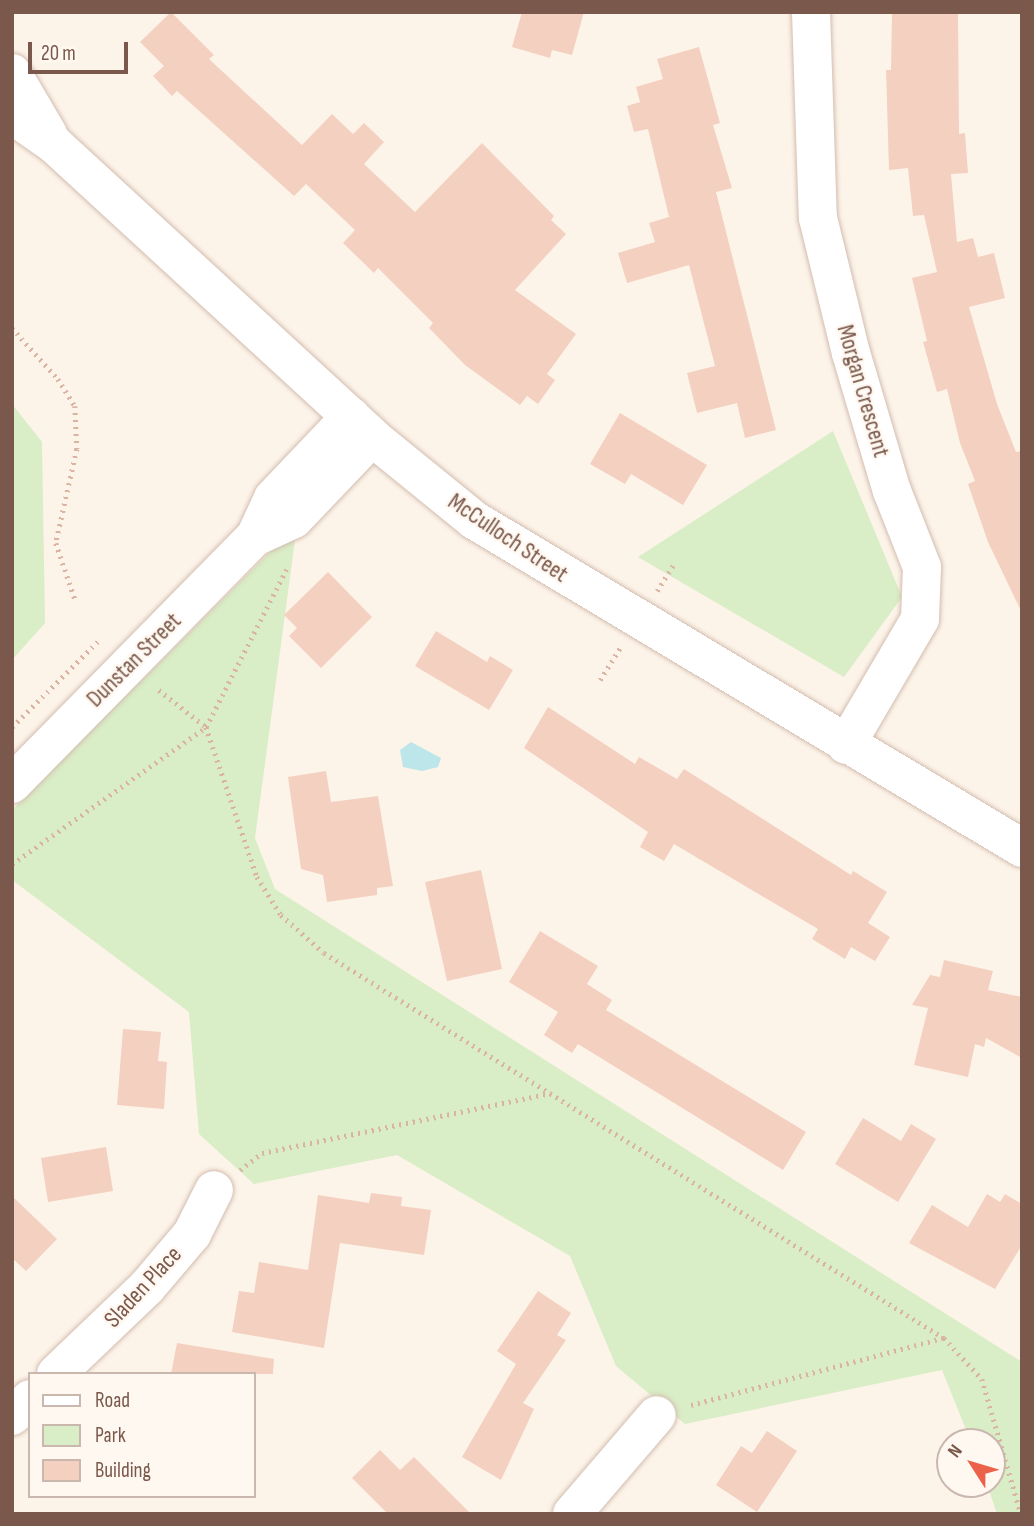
<!DOCTYPE html>
<html>
<head>
<meta charset="utf-8">
<style>
	body { margin:0 }
	#map { position:relative; width:1034px; height:1526px; overflow:hidden; background:#fdf4e9; font-family:"Sofia Sans Condensed",sans-serif }
	div>[style] { position:absolute }
	[style*='--x'] { left:calc(var(--x)*1px); top:calc(var(--y)*1px); width:calc(var(--w)*1px); rotate:calc(var(--a)*1deg) }
	.green>* { inset:0; background:#d9edc6 }
	.water>* { inset:0; background:#bce6e9 }
	.building>* { inset:0; background:#f4d0c0 }
	.path>* { height:4.5px; margin-top:-2.25px; transform-origin:0; background:repeating-linear-gradient(90deg,#dab3a2 0 2px,transparent 0 7px) }
	.roads { filter:drop-shadow(0 0 2px #d3bdb0) drop-shadow(0 0 2px #d3bdb0) }
	.minor>* { height:38px; margin:-19px; padding:0 19px; transform-origin:19px; border-radius:19px; background:#fff }
	.secondary>* { height:38px; margin:-19px; padding:0 19px; transform-origin:19px; border-radius:19px; background:#fff }
	span { translate:-50% -50%; white-space:nowrap; text-align:center; line-height:1.15; -webkit-text-stroke:5px #fff8f1; paint-order:stroke }
	.street-label { font-size:24px; color:#7a584b }
	.frame { position:absolute; inset:0; border:14px solid #7a584b; pointer-events:none }
	.legend { position:absolute; left:28px; top:1372px; width:228px; height:126px; box-sizing:border-box; background:#fff8f1; border:2px solid #cab8af; margin:0; padding:9px 12px; list-style:none; font-size:21px; color:#7a584b }
	.legend li { display:flex; align-items:center; gap:14px; height:35px }
	.legend b { width:35px; border:2px solid #cab8af }
	.north { position:absolute; left:936px; top:1428px; width:70px; height:70px; box-sizing:border-box; background:#fff8f1; border:2px solid #cab8af; border-radius:50%; rotate:307deg; font-size:19px; font-weight:700; line-height:28px; text-align:center; color:#7a584b }
	.north::after { content:''; display:block; margin:auto; width:24px; height:32px; background:#eb614a; clip-path:polygon(50% 0,100% 100%,50% 72%,0 100%) }
	.scale { position:absolute; left:28px; top:42px; width:100px; height:32px; box-sizing:border-box; border:4px solid #7a584b; border-top:0; padding-left:9px; font-size:21px; line-height:24px; white-space:nowrap; color:#7a584b; -webkit-text-stroke:5px #fff8f1; paint-order:stroke }
</style>
</head>
<body>
<div id="map">
	<div class="green">
		<i style="clip-path:polygon(12px 404px,42px 442px,45px 623px,12px 660px)"></i>
		<i style="clip-path:polygon(833px 431px,902px 597px,844px 677px,638px 557px)"></i>
		<i style="clip-path:polygon(297px 525px,255px 838px,275px 889px,1022px 1362px,1022px 1514px,997px 1514px,987px 1484px,992px 1484px,992px 1442px,971px 1442px,942px 1370px,685px 1424px,616px 1366px,570px 1256px,397px 1155px,254px 1184px,199px 1134px,189px 1012px,12px 880px,12px 810px)"></i>
	</div>
	<div class="water">
		<i style="clip-path:polygon(411px 742px,441px 758px,438px 767px,422px 771px,403px 767px,400px 750px)"></i>
	</div>
	<div class="building">
		<i style="clip-path:polygon(171px 12px,214px 55px,209px 59px,302px 145px,332px 114px,353px 134px,364px 123px,384px 142px,364px 164px,415px 212px,482px 143px,554px 216px,551px 220px,566px 234px,515px 290px,576px 334px,547px 374px,555px 380px,538px 404px,527px 396px,520px 405px,465px 365px,429px 328px,433px 323px,378px 268px,374px 273px,343px 243px,355px 230px,306px 184px,294px 196px,177px 91px,172px 96px,153px 76px,164px 66px,140px 42px)"></i>
		<i style="clip-path:polygon(522px 12px,584px 12px,572px 55px,552px 50px,550px 58px,512px 47px)"></i>
		<i style="clip-path:polygon(892px 12px,958px 12px,959px 134px,965px 133px,968px 173px,951px 174px,957px 242px,973px 238px,978px 257px,994px 253px,1005px 298px,969px 307px,997px 404px,1016px 452px,1022px 451px,1022px 613px,988px 542px,968px 484px,975px 481px,960px 443px,947px 389px,937px 392px,923px 342px,927px 341px,912px 278px,937px 272px,924px 215px,913px 216px,908px 168px,889px 170px,886px 70px,891px 70px)"></i>
		<i style="clip-path:polygon(699px 47px,720px 123px,713px 125px,732px 188px,716px 192px,776px 430px,745px 438px,737px 403px,697px 413px,687px 373px,715px 366px,689px 265px,627px 283px,618px 253px,655px 242px,649px 223px,669px 217px,648px 129px,634px 132px,627px 106px,640px 102px,636px 87px,663px 79px,657px 59px)"></i>
		<i style="clip-path:polygon(620px 413px,707px 465px,683px 505px,631px 474px,625px 484px,590px 464px)"></i>
		<i style="clip-path:polygon(328px 572px,372px 617px,321px 668px,289px 636px,297px 628px,284px 615px)"></i>
		<i style="clip-path:polygon(436px 631px,487px 662px,490px 656px,513px 670px,489px 710px,415px 666px)"></i>
		<i style="clip-path:polygon(548px 707px,635px 764px,639px 757px,677px 779px,684px 769px,851px 875px,853px 871px,887px 892px,868px 923px,890px 937px,875px 961px,851px 947px,845px 959px,812px 939px,818px 929px,674px 844px,664px 861px,640px 847px,648px 832px,524px 748px)"></i>
		<i style="clip-path:polygon(326px 771px,331px 802px,378px 796px,393px 886px,377px 888px,377px 895px,327px 902px,323px 875px,301px 869px,288px 777px)"></i>
		<i style="clip-path:polygon(481px 870px,502px 969px,447px 981px,425px 882px)"></i>
		<i style="clip-path:polygon(540px 931px,598px 966px,587px 984px,612px 1000px,606px 1010px,806px 1132px,783px 1170px,578px 1044px,572px 1053px,544px 1035px,558px 1012px,509px 982px)"></i>
		<i style="clip-path:polygon(944px 960px,993px 971px,988px 990px,1022px 997px,1022px 1058px,986px 1038px,984px 1047px,975px 1044px,968px 1077px,914px 1065px,928px 1008px,912px 1005px,930px 975px,940px 977px)"></i>
		<i style="clip-path:polygon(123px 1029px,161px 1032px,158px 1061px,167px 1062px,164px 1109px,117px 1105px)"></i>
		<i style="clip-path:polygon(863px 1118px,901px 1141px,911px 1124px,936px 1139px,898px 1202px,835px 1164px)"></i>
		<i style="clip-path:polygon(106px 1147px,113px 1191px,48px 1202px,41px 1158px)"></i>
		<i style="clip-path:polygon(371px 1193px,402px 1197px,401px 1206px,431px 1210px,424px 1255px,340px 1243px,324px 1348px,232px 1332px,239px 1291px,254px 1293px,259px 1262px,308px 1270px,318px 1195px,369px 1203px)"></i>
		<i style="clip-path:polygon(987px 1194px,1000px 1202px,1005px 1194px,1022px 1204px,1022px 1245px,995px 1289px,909px 1243px,932px 1205px,968px 1227px)"></i>
		<i style="clip-path:polygon(12px 1196px,57px 1239px,26px 1271px,12px 1258px)"></i>
		<i style="clip-path:polygon(538px 1291px,571px 1313px,557px 1335px,566px 1340px,523px 1403px,534px 1409px,501px 1480px,462px 1457px,516px 1364px,497px 1351px)"></i>
		<i style="clip-path:polygon(177px 1343px,274px 1359px,273px 1374px,171px 1374px)"></i>
		<i style="clip-path:polygon(767px 1431px,797px 1451px,757px 1512px,716px 1485px,741px 1446px,752px 1453px)"></i>
		<i style="clip-path:polygon(380px 1450px,400px 1470px,414px 1457px,471px 1514px,388px 1514px,352px 1478px)"></i>
	</div>
	<div class="path">
		<i style="--x:12;--y:328;--w:69;--a:48"></i>
		<i style="--x:58;--y:379;--w:32;--a:58"></i>
		<i style="--x:75;--y:406;--w:43;--a:87.3"></i>
		<i style="--x:77;--y:449;--w:96;--a:102.6"></i>
		<i style="--x:56;--y:543;--w:59;--a:71.3"></i>
		<i style="--x:657;--y:591;--w:34;--a:-58"></i>
		<i style="--x:600;--y:680;--w:38;--a:-58"></i>
		<i style="--x:159;--y:690;--w:60;--a:38.2"></i>
		<i style="--x:206;--y:727;--w:158;--a:71.2"></i>
		<i style="--x:257;--y:877;--w:45;--a:57.7"></i>
		<i style="--x:281;--y:915;--w:57;--a:41.5"></i>
		<i style="--x:324;--y:953;--w:730;--a:31.84"></i>
		<i style="--x:944;--y:1338;--w:56;--a:47.2"></i>
		<i style="--x:982;--y:1379;--w:141;--a:73.9"></i>
		<i style="--x:12;--y:727;--w:122;--a:-45"></i>
		<i style="--x:12;--y:864;--w:237;--a:-35.2"></i>
		<i style="--x:206;--y:727;--w:178;--a:-63"></i>
		<i style="--x:240;--y:1170;--w:28;--a:-38"></i>
		<i style="--x:262;--y:1153;--w:295;--a:-11.7"></i>
		<i style="--x:691;--y:1405;--w:261;--a:-14.9"></i>
	</div>
	<div class="roads">
		<div class="minor">
			<i style="--x:811;--y:12;--w:206;--a:88.1"></i>
			<i style="--x:818;--y:218;--w:139;--a:76.3"></i>
			<i style="--x:851;--y:353;--w:144;--a:73.5"></i>
			<i style="--x:892;--y:491;--w:82;--a:68.5"></i>
			<i style="--x:922;--y:567;--w:52;--a:92.2"></i>
			<i style="--x:920;--y:619;--w:146;--a:120.4"></i>
			<i style="--x:255;--y:537;--w:43;--a:-24.8"></i>
			<i style="--x:294;--y:519;--w:113;--a:-46.4"></i>
			<i style="--x:12;--y:784;--w:346;--a:-45.5"></i>
			<i style="--x:255;--y:537;--w:43;--a:-65.2"></i>
			<i style="--x:273;--y:498;--w:113;--a:-46.4"></i>
			<i style="--x:56;--y:1374;--w:126;--a:-43.7"></i>
			<i style="--x:147;--y:1287;--w:70;--a:-49.7"></i>
			<i style="--x:192;--y:1234;--w:49;--a:-63.4"></i>
			<i style="--x:12;--y:1416;--w:25;--a:-43"></i>
			<i style="--x:572;--y:1514;--w:130;--a:-49.4"></i>
		</div>
		<div class="secondary">
			<i style="--x:12;--y:73;--w:71;--a:59.5"></i>
			<i style="--x:12;--y:115;--w:52;--a:34.9"></i>
			<i style="--x:55;--y:145;--w:431;--a:42.6"></i>
			<i style="--x:372;--y:437;--w:132;--a:39.1"></i>
			<i style="--x:474;--y:520;--w:639;--a:30.9"></i>
		</div>
	</div>
	<div class="street-label">
		<span style="left:863px;top:391px;rotate:74deg">Morgan Crescent</span>
		<span style="left:508px;top:538px;rotate:34deg">McCulloch Street</span>
		<span style="left:134px;top:660px;rotate:-45deg">Dunstan Street</span>
		<span style="left:143px;top:1287px;rotate:-47deg">Sladen Place</span>
	</div>
	<div class="frame"></div>
	<ul class="legend">
	<li><b style="height:9px;background:#fff"></b>Road</li>
	<li><b style="height:19px;background:#d9edc6"></b>Park</li>
	<li><b style="height:19px;background:#f4d0c0"></b>Building</li>
	</ul>
	<div class="north">N</div>
	<div class="scale">20 m</div>
</div>
</body>
</html>
